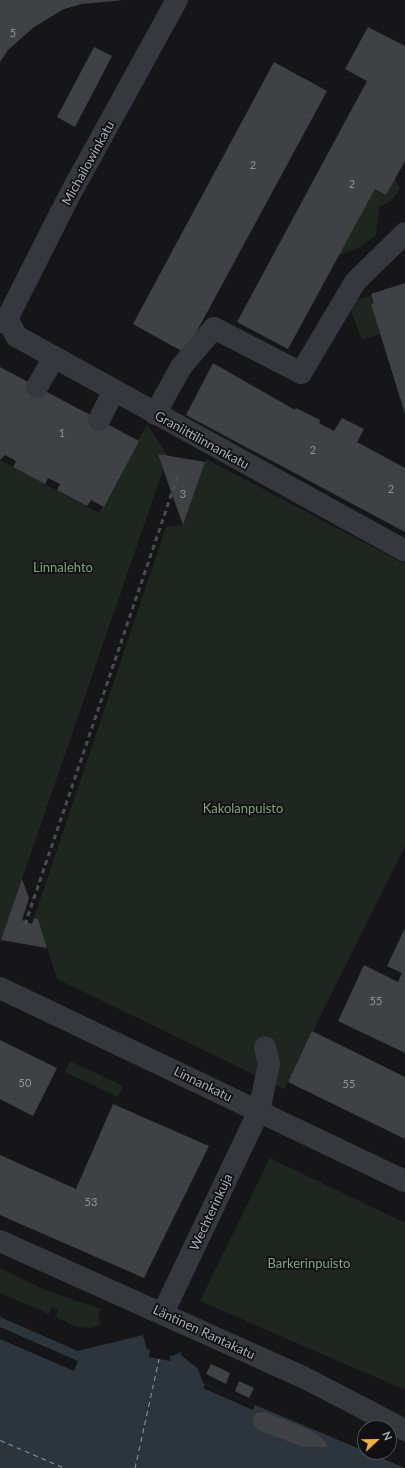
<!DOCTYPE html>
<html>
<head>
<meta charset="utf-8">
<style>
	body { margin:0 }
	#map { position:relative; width:405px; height:1468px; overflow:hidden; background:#161618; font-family:Lato,sans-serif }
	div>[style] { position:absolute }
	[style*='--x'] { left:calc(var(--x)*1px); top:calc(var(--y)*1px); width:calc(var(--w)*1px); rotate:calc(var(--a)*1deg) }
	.green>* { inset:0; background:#1e261f }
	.water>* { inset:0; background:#2c353c }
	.pier>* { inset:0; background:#161618 }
	.ferry>* { height:1px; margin-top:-0.5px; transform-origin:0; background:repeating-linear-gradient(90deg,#7f9bb3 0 5px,transparent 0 9px) }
	.building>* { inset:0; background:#404145 }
	.minor>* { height:22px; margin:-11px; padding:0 11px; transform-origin:11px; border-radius:11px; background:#37383d }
	.rail>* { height:3px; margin-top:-1.5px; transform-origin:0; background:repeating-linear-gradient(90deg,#4a4c52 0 5px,transparent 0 9px) }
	span { translate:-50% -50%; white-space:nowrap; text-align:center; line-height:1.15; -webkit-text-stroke:3.5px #111113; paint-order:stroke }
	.number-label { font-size:11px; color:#8e929b }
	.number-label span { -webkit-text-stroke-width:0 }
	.street-label { font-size:13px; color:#a8adb8 }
	.park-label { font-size:13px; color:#7fa381 }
	.north { position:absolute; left:357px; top:1420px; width:40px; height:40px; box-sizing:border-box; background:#111113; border:1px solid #4d4f55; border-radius:50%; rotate:68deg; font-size:11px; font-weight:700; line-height:16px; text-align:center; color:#a8adb8 }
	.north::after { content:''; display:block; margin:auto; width:14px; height:18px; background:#f2b134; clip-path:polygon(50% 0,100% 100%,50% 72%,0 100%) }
</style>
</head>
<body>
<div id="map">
	<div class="green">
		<i style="clip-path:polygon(395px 179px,400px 189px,391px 201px,379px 207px,376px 235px,360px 247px,339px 255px,375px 189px,386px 195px)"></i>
		<i style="clip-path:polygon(371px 296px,374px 303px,371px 304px,380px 334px,362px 340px,351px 311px,356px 300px)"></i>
		<i style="clip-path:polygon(147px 424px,168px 456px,158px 454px,163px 470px,0 943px,0 460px,99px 513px)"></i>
		<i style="clip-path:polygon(206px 459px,405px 564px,405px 846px,284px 1089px,57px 979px,38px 919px,34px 918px,166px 527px,183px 525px)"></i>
		<i style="clip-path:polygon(70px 1061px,123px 1086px,118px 1097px,65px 1072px)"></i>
		<i style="clip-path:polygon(270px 1158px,405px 1223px,405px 1390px,200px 1301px)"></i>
		<i style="clip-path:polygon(0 1268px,45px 1290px,101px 1309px,98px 1315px,101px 1324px,92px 1328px,77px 1327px,56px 1317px,58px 1310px,52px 1307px,49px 1314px,0 1293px)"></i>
	</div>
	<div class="water">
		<i style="clip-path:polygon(0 1317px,78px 1351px,143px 1335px,147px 1349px,173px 1356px,181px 1352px,181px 1355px,198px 1369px,203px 1383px,405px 1468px,0 1468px)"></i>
	</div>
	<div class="pier">
		<i style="clip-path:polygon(0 1327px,78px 1361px,74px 1371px,0 1339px)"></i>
		<i style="clip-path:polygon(150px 1348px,171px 1354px,170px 1361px,149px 1357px)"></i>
		<i style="clip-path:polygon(205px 1384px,255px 1405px,253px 1410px,203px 1388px)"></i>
	</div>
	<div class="ferry">
		<i style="--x:0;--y:1440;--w:71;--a:23.3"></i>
		<i style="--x:135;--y:1468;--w:112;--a:-77.6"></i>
	</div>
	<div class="building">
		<i style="clip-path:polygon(0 0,124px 0,82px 4px,64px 9px,34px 27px,8px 50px,0 62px)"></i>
		<i style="clip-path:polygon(368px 27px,405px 46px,405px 161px,386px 195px,375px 189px,288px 349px,237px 322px,367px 81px,345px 69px)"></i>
		<i style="clip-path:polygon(94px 47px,112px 56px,75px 127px,57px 117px)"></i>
		<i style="clip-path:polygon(274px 62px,327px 91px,185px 353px,133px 324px)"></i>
		<i style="clip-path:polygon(405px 283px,405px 414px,371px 304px,374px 303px,371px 294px)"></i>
		<i style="clip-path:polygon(213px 363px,295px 410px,296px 408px,320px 420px,319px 423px,334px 431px,342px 418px,364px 429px,357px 442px,405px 468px,405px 532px,186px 415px)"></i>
		<i style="clip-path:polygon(0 367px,139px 441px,104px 507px,91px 500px,87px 506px,57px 490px,60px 484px,48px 478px,45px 484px,13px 467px,16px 461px,5px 455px,0 460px)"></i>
		<i style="clip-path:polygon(158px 454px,205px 462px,183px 525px,168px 483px)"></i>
		<i style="clip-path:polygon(22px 879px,29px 898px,22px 920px,32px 924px,34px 918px,38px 919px,47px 948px,1px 940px)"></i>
		<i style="clip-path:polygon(405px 928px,405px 1053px,338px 1021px,364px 965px,398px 982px,402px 973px,387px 966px)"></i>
		<i style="clip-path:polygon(312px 1031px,405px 1077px,405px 1139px,288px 1082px)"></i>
		<i style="clip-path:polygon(0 1040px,57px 1068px,33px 1116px,0 1099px)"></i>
		<i style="clip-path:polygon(113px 1104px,209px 1146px,144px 1278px,0 1215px,0 1155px,76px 1189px)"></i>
		<i style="clip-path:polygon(211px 1364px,230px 1373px,226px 1384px,206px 1374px)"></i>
		<i style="clip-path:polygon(239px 1381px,254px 1388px,249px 1398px,235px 1391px)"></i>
		<i style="clip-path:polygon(265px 1412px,310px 1430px,324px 1440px,328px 1447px,303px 1447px,258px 1430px,253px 1423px,253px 1418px,256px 1413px)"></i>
	</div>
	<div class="minor">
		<i style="--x:8;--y:320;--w:18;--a:63"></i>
		<i style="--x:16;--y:336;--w:444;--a:28.9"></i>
		<i style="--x:0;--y:322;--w:8;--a:-14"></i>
		<i style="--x:8;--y:320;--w:7;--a:-74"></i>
		<i style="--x:10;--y:313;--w:129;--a:-63.2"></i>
		<i style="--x:68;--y:198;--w:226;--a:-61.2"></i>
		<i style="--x:37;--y:387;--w:34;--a:-60"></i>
		<i style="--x:155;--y:414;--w:54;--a:-61"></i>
		<i style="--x:181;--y:367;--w:51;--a:-49.8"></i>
		<i style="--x:214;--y:328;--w:98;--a:27.3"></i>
		<i style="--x:301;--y:373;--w:106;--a:-59.3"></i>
		<i style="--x:355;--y:282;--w:70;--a:-44.4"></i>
		<i style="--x:99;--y:420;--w:33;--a:-63"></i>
		<i style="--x:0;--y:988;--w:449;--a:25.5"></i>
		<i style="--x:0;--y:1241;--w:332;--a:24.2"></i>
		<i style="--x:303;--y:1377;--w:115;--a:27.5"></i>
		<i style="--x:163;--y:1313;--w:224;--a:-64.6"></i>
		<i style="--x:259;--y:1111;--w:48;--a:-78"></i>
		<i style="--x:269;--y:1064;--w:17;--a:-103"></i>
	</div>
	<div class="rail">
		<i style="--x:25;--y:924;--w:474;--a:-71.2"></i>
	</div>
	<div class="number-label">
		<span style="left:13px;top:33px">5</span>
		<span style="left:253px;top:165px">2</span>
		<span style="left:352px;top:184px">2</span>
		<span style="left:62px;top:433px">1</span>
		<span style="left:313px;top:450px">2</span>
		<span style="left:391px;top:489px">2</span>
		<span style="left:183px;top:494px">3</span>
		<span style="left:376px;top:1001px">55</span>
		<span style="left:25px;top:1083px">50</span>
		<span style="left:349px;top:1084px">55</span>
		<span style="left:91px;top:1202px">53</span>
	</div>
	<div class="street-label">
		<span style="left:88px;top:163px;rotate:-61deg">Michailowinkatu</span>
		<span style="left:202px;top:440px;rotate:29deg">Graniittilinnankatu</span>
		<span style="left:203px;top:1084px;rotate:26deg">Linnankatu</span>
		<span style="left:211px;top:1212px;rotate:-65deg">Wechterinkuja</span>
		<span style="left:204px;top:1332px;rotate:25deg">Läntinen Rantakatu</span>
	</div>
	<div class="park-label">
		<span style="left:63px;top:567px">Linnalehto</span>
		<span style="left:243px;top:808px">Kakolanpuisto</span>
		<span style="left:309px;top:1263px">Barkerinpuisto</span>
	</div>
	<div class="north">N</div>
</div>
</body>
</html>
